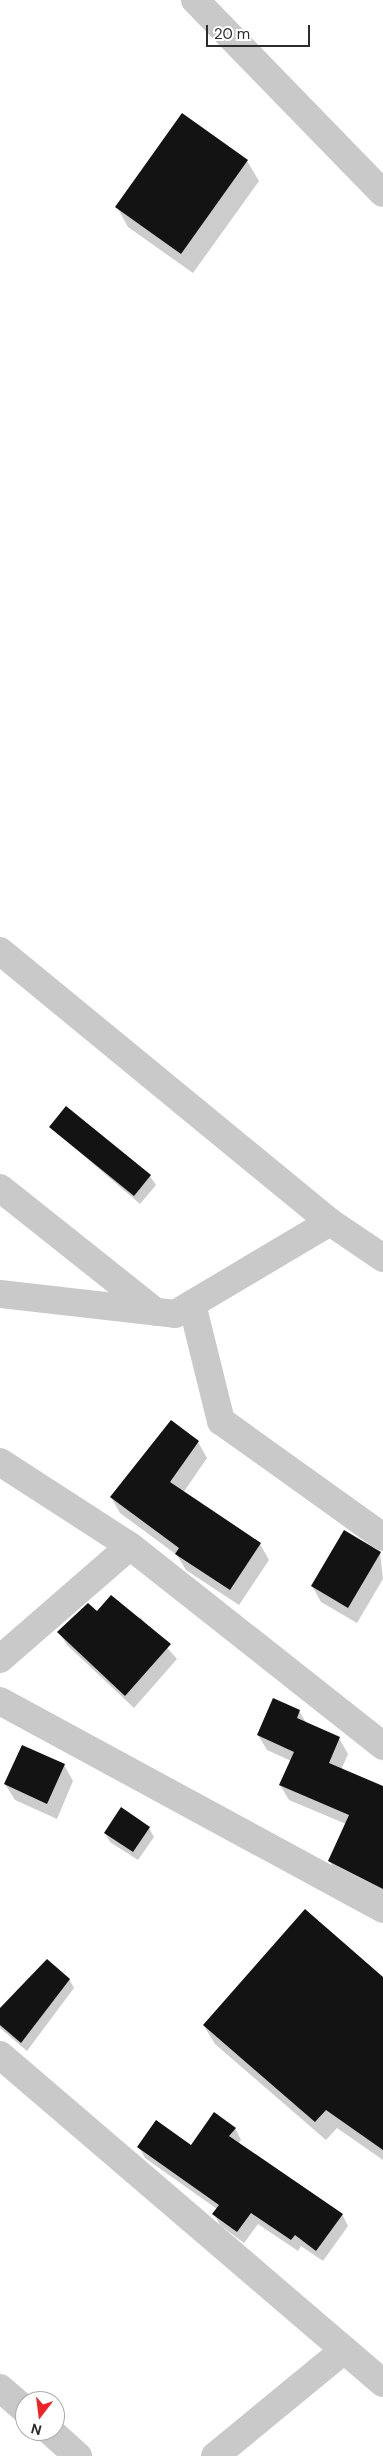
<!DOCTYPE html>
<html>
<head>
<meta charset="utf-8">
<style>
	body { margin:0 }
	#map { position:relative; width:383px; height:2456px; overflow:hidden; background:#fff; font-family:"DM Sans",sans-serif }
	div>[style] { position:absolute }
	[style*='--x'] { left:calc(var(--x)*1px); top:calc(var(--y)*1px); width:calc(var(--w)*1px); rotate:calc(var(--a)*1deg) }
	.shadow>* { inset:0; background:#0003 }
	.building>* { inset:0; background:#131313 }
	.street>* { height:28px; margin:-14px; padding:0 14px; transform-origin:14px; border-radius:14px; background:#c9c9c9 }
	span { translate:-50% -50%; white-space:nowrap; text-align:center; line-height:1.15; -webkit-text-stroke:5px #fff; paint-order:stroke }
	.north { position:absolute; left:15px; top:2391px; width:50px; height:50px; box-sizing:border-box; background:#fff; border:1px solid #ababab; border-radius:50%; rotate:195deg; font-size:14px; font-weight:700; line-height:20px; text-align:center; color:#2c2c2c }
	.north::after { content:''; display:block; margin:auto; width:18px; height:22px; background:#ed2324; clip-path:polygon(50% 0,100% 100%,50% 72%,0 100%) }
	.scale { position:absolute; left:206px; top:25px; width:104px; height:22px; box-sizing:border-box; border:2px solid #2c2c2c; border-top:0; padding-left:6px; font-size:15px; line-height:18px; white-space:nowrap; color:#2c2c2c; -webkit-text-stroke:4px #fff; paint-order:stroke }
</style>
</head>
<body>
<div id="map">
	<div class="shadow">
		<i style="clip-path:polygon(247px 161px,259px 181px,193px 273px,128px 227px,117px 207px)"></i>
		<i style="clip-path:polygon(50px 1127px,150px 1176px,156px 1185px,140px 1204px)"></i>
		<i style="clip-path:polygon(198px 1442px,207px 1458px,183px 1493px,260px 1544px,269px 1560px,239px 1605px,186px 1570px,177px 1555px,120px 1513px,111px 1497px)"></i>
		<i style="clip-path:polygon(380px 1553px,383px 1579px,357px 1623px,321px 1602px,312px 1586px)"></i>
		<i style="clip-path:polygon(97px 1613px,141px 1618px,177px 1659px,134px 1708px,67px 1645px,59px 1632px)"></i>
		<i style="clip-path:polygon(299px 1711px,307px 1724px,339px 1738px,348px 1754px,341px 1770px,383px 1787px,383px 1898px,338px 1877px,330px 1861px,346px 1824px,289px 1800px,280px 1785px,291px 1761px,267px 1750px,258px 1735px)"></i>
		<i style="clip-path:polygon(64px 1765px,73px 1781px,57px 1819px,15px 1800px,5px 1784px)"></i>
		<i style="clip-path:polygon(149px 1828px,154px 1837px,138px 1860px,110px 1842px,105px 1833px)"></i>
		<i style="clip-path:polygon(69px 1979px,74px 1988px,27px 2051px,0 2028px,0 2011px)"></i>
		<i style="clip-path:polygon(383px 1979px,383px 2160px,337px 2128px,326px 2140px,215px 2044px,204px 2026px)"></i>
		<i style="clip-path:polygon(235px 2128px,241px 2140px,238px 2144px,342px 2214px,348px 2226px,323px 2261px,301px 2246px,298px 2251px,258px 2224px,244px 2243px,220px 2225px,214px 2214px,217px 2209px,145px 2158px,139px 2147px,191px 2147px)"></i>
	</div>
	<div class="building">
		<i style="clip-path:polygon(182px 113px,248px 160px,181px 254px,115px 207px)"></i>
		<i style="clip-path:polygon(66px 1106px,151px 1175px,134px 1196px,49px 1127px)"></i>
		<i style="clip-path:polygon(171px 1420px,199px 1441px,170px 1482px,261px 1543px,230px 1590px,175px 1554px,179px 1548px,110px 1497px)"></i>
		<i style="clip-path:polygon(344px 1530px,381px 1552px,348px 1608px,311px 1586px)"></i>
		<i style="clip-path:polygon(111px 1595px,171px 1644px,125px 1696px,57px 1632px,88px 1603px,97px 1611px)"></i>
		<i style="clip-path:polygon(273px 1698px,300px 1710px,297px 1718px,340px 1737px,329px 1763px,383px 1786px,383px 1889px,328px 1861px,349px 1815px,279px 1785px,294px 1752px,257px 1735px)"></i>
		<i style="clip-path:polygon(22px 1745px,65px 1764px,47px 1804px,4px 1784px)"></i>
		<i style="clip-path:polygon(121px 1807px,150px 1827px,133px 1852px,104px 1833px)"></i>
		<i style="clip-path:polygon(305px 1909px,383px 1977px,383px 2150px,326px 2110px,315px 2122px,203px 2025px)"></i>
		<i style="clip-path:polygon(47px 1959px,70px 1979px,21px 2043px,0 2025px,0 2008px)"></i>
		<i style="clip-path:polygon(214px 2112px,236px 2128px,229px 2136px,343px 2214px,316px 2251px,295px 2235px,291px 2240px,251px 2213px,237px 2232px,212px 2214px,219px 2205px,137px 2147px,156px 2120px,191px 2145px)"></i>
	</div>
	<div class="street">
		<i style="--x:195;--y:0;--w:269;--a:45.8"></i>
		<i style="--x:0;--y:951;--w:427;--a:39.4"></i>
		<i style="--x:0;--y:1188;--w:199;--a:38.5"></i>
		<i style="--x:0;--y:1294;--w:176;--a:6.5"></i>
		<i style="--x:175;--y:1314;--w:180;--a:-30.7"></i>
		<i style="--x:330;--y:1222;--w:64;--a:34.2"></i>
		<i style="--x:192;--y:1304;--w:121;--a:76.1"></i>
		<i style="--x:221;--y:1421;--w:199;--a:35.6"></i>
		<i style="--x:0;--y:1462;--w:155;--a:32.9"></i>
		<i style="--x:130;--y:1546;--w:323;--a:38.3"></i>
		<i style="--x:0;--y:1659;--w:172;--a:-41"></i>
		<i style="--x:0;--y:1701;--w:436;--a:28.5"></i>
		<i style="--x:0;--y:2055;--w:504;--a:40.58"></i>
		<i style="--x:0;--y:2388;--w:33;--a:41"></i>
		<i style="--x:50;--y:2431;--w:38;--a:42"></i>
		<i style="--x:215;--y:2456;--w:167;--a:-39.4"></i>
	</div>
	<div class="north">N</div>
	<div class="scale">20 m</div>
</div>
</body>
</html>
